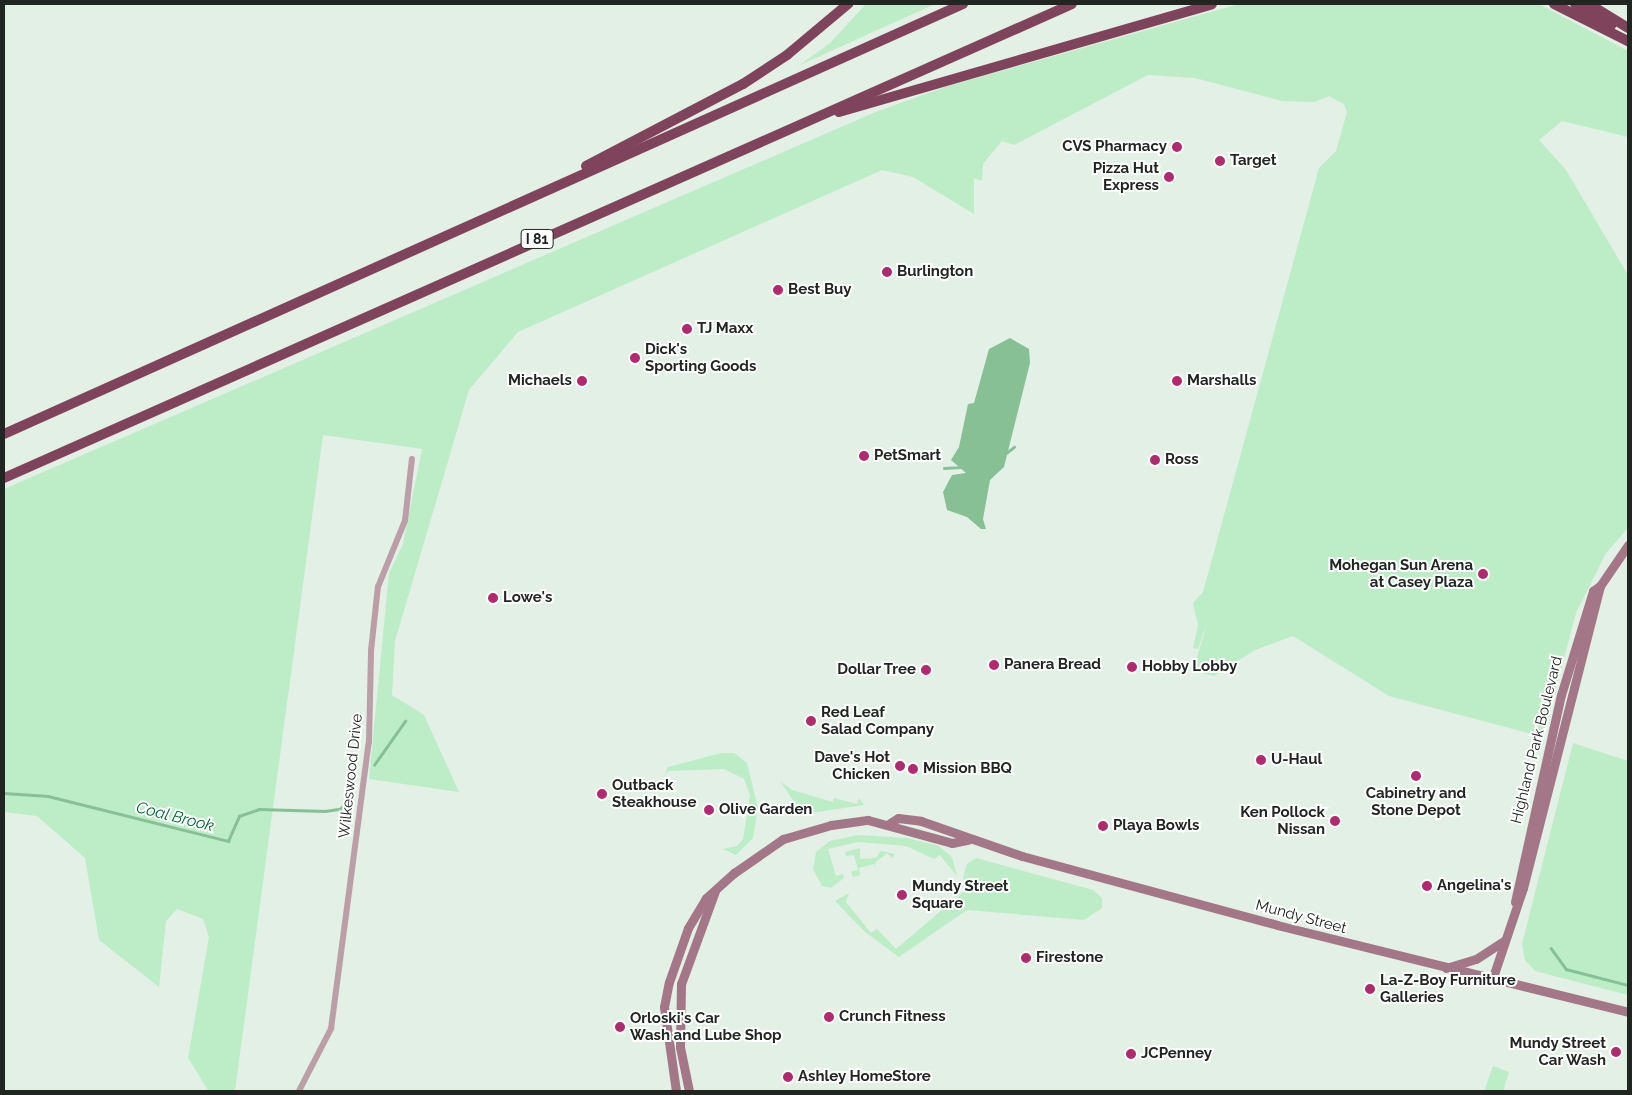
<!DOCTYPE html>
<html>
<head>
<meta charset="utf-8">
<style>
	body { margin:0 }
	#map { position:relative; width:1632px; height:1095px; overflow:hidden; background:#e2f0e5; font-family:Raleway,sans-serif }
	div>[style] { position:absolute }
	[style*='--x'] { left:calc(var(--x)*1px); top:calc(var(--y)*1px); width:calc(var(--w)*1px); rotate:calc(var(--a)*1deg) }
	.green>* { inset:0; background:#bdedc7 }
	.water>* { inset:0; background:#88c095 }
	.stream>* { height:2.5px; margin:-1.25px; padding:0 1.25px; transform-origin:1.25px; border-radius:1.25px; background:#88c095 }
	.street>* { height:5.5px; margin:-2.75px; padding:0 2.75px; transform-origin:2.75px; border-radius:2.75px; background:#bc9ea8 }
	.secondary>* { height:9px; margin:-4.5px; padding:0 4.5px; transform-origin:4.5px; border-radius:4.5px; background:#a37788 }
	.highway>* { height:10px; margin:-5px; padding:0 5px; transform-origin:5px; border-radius:5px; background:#7f445c }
	.dots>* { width:14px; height:14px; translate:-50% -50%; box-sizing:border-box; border:2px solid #fff; border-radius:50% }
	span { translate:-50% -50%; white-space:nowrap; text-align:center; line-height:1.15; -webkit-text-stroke:4px #fff; paint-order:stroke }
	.shield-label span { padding:1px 4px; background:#fff; border:1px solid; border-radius:4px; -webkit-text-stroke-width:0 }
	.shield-label { font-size:14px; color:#212622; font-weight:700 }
	.poi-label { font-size:15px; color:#212622; font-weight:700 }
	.right { translate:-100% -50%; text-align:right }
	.left { translate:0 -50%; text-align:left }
	.street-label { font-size:15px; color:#212622 }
	.water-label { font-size:16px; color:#06632e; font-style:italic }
	.frame { position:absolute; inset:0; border:5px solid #212622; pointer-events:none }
</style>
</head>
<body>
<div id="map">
	<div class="green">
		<i style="clip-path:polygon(866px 4px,935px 4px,800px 65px,830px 43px)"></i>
		<i style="clip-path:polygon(1239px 4px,1539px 4px,1628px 51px,1628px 137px,1562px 121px,1539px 140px,1566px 170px,1628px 275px,1628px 528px,1606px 553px,1576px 613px,1543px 737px,1389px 696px,1293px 636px,1255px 650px,1214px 676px,1193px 671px,1208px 620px,1198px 649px,1193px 648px,1198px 625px,1193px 603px,1203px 592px,1319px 168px,1336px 151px,1347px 112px,1344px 104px,1329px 96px,1315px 102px,1282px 101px,1195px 78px,1148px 75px,1014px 145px,1002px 141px,983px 164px,982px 181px,974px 178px,974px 214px,913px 177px,882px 170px,518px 332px,469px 390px,395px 641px,392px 695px,424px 715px,459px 792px,369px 779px,389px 573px,403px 544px,422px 449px,323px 435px,235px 1091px,208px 1090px,188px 1058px,209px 937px,203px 919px,177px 909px,166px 921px,159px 987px,99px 940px,85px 858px,37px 816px,4px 812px,4px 489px,878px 111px,948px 86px)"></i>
		<i style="clip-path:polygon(1573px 743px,1628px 761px,1628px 995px,1535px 971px,1525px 960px,1522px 944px)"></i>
		<i style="clip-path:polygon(721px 753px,734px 753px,747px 763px,758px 808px,753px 838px,736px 855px,723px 849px,737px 846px,743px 839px,750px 795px,744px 779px,724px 769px,668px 771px,664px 777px,668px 767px)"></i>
		<i style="clip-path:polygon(780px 781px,792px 790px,833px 802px,834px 798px,857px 804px,859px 798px,864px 805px,811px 813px,797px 806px)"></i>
		<i style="clip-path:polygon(858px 835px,907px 838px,939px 846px,952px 857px,957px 876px,940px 855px,934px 859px,906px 846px,858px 842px,828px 849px,836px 876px,843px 874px,844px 878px,831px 888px,822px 886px,813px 869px,816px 852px,830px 841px)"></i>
		<i style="clip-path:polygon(860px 848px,860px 859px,876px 858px,881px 851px,895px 854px,892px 858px,887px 853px,875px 863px,876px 871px,874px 864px,859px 868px,860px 875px,853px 877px,851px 872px,858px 870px,854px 855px,846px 856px,845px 852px)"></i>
		<i style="clip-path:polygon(976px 858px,1093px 890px,1102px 898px,1102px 908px,1084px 920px,967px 910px,899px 957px,865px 932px,835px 901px,849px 893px,846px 902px,871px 933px,877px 929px,896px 949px,969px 887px,963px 879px,967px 864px)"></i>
		<i style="clip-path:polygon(1493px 1066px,1509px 1072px,1503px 1091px,1484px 1091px)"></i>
	</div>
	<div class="water">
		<i style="clip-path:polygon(1010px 338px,1029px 349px,1030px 363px,1004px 467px,990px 480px,983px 519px,986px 529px,981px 529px,967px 517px,947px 510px,943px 492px,952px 475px,966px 473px,951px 460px,959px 447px,968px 404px,974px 403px,989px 349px)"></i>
	</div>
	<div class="stream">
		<i style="--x:1006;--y:453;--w:10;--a:-37"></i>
		<i style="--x:944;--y:468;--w:21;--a:-3"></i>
		<i style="--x:374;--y:765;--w:54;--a:-54.8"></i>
		<i style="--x:4;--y:793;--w:44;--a:3.9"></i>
		<i style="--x:48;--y:796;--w:186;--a:14"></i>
		<i style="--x:228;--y:841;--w:27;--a:-66"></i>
		<i style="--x:239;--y:816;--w:21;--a:-19"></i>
		<i style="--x:259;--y:809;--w:66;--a:1.7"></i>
		<i style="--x:325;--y:811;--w:15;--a:-8"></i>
		<i style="--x:340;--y:809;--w:15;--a:-48"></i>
		<i style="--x:1551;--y:948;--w:26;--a:54"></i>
		<i style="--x:1566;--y:969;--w:64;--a:14.5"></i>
	</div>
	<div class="street">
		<i style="--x:299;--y:1091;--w:70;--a:-62.7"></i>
		<i style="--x:331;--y:1029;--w:290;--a:-82.5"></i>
		<i style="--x:369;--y:742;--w:91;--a:-88.7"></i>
		<i style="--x:371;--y:651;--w:64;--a:-83.8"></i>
		<i style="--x:378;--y:587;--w:71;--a:-67.8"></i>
		<i style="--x:405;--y:521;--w:62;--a:-83.6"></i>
	</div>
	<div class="secondary">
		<i style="--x:890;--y:823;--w:9;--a:-32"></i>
		<i style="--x:898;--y:818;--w:23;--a:7"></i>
		<i style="--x:921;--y:821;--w:107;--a:19.1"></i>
		<i style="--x:1022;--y:856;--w:264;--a:15.1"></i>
		<i style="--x:1277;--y:925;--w:362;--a:13.9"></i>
		<i style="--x:1515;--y:902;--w:212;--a:-77.5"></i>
		<i style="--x:1561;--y:695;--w:109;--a:-72.9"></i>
		<i style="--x:1593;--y:591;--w:9;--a:-36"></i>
		<i style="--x:1446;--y:968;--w:31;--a:-17"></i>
		<i style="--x:1476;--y:959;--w:33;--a:-33"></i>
		<i style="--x:1492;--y:980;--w:97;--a:-71.4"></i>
		<i style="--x:1523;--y:888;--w:312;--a:-75.7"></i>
		<i style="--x:1600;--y:586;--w:50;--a:-55.7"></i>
		<i style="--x:676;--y:1091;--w:85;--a:-98.1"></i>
		<i style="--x:664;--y:1007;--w:25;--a:-79"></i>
		<i style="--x:669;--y:982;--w:57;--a:-70.6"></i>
		<i style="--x:688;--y:928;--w:35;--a:-59"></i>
		<i style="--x:706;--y:898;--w:38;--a:-42"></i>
		<i style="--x:734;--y:873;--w:60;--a:-34.8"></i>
		<i style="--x:783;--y:839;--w:50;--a:-16.3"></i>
		<i style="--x:831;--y:825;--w:37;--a:-8"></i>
		<i style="--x:868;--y:820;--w:87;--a:15.3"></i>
		<i style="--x:952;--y:843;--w:16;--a:-11"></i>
		<i style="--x:689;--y:1091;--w:45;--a:-101.6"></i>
		<i style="--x:680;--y:1047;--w:63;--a:-89.1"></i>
		<i style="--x:681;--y:984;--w:99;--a:-69.9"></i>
	</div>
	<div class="highway">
		<i style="--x:1554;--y:4;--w:83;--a:26.6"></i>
		<i style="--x:1575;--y:4;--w:42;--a:30.3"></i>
		<i style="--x:1589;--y:4;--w:46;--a:31.6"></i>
		<i style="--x:839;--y:112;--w:388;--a:-16.1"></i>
		<i style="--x:586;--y:166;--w:177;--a:-27.6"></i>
		<i style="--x:743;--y:84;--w:53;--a:-33.4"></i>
		<i style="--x:787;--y:55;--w:80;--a:-39.9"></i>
		<i style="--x:4;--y:434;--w:1051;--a:-24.15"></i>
		<i style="--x:4;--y:478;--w:1168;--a:-23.93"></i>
	</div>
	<div class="dots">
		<i style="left:1177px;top:147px;background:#b12a6d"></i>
		<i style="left:1220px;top:161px;background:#b12a6d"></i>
		<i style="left:1169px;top:177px;background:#b12a6d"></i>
		<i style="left:887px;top:272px;background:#b12a6d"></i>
		<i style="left:778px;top:290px;background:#b12a6d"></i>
		<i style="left:687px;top:329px;background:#b12a6d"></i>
		<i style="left:635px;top:358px;background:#b12a6d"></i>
		<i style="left:582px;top:381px;background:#b12a6d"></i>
		<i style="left:1177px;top:381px;background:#b12a6d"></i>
		<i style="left:864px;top:456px;background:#b12a6d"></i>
		<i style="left:1155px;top:460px;background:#b12a6d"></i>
		<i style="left:1483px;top:574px;background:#b12a6d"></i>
		<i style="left:493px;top:598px;background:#b12a6d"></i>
		<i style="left:994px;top:665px;background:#b12a6d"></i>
		<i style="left:1132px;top:667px;background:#b12a6d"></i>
		<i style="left:926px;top:670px;background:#b12a6d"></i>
		<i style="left:811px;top:721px;background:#b12a6d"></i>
		<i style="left:1261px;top:760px;background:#b12a6d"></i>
		<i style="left:900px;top:766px;background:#b12a6d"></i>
		<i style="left:913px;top:769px;background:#b12a6d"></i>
		<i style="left:1416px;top:776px;background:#b12a6d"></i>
		<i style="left:602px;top:794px;background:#b12a6d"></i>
		<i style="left:709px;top:810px;background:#b12a6d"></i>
		<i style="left:1335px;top:821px;background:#b12a6d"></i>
		<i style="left:1103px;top:826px;background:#b12a6d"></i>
		<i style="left:1427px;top:886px;background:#b12a6d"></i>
		<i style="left:902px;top:895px;background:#b12a6d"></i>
		<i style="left:1026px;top:958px;background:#b12a6d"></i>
		<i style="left:1370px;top:989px;background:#b12a6d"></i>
		<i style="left:829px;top:1017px;background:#b12a6d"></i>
		<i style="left:620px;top:1027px;background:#b12a6d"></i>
		<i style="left:1616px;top:1052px;background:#b12a6d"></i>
		<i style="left:1131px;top:1054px;background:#b12a6d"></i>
		<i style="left:788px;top:1077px;background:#b12a6d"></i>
	</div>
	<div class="shield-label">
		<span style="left:537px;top:239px">I 81</span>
	</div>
	<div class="poi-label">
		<span class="right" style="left:1167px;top:147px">CVS Pharmacy</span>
		<span class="left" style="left:1230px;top:161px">Target</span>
		<span class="right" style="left:1159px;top:177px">Pizza Hut<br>Express</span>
		<span class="left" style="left:897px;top:272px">Burlington</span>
		<span class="left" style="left:788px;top:290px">Best Buy</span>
		<span class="left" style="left:697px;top:329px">TJ Maxx</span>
		<span class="left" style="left:645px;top:358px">Dick's<br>Sporting Goods</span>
		<span class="right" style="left:572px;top:381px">Michaels</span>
		<span class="left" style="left:1187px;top:381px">Marshalls</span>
		<span class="left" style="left:874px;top:456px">PetSmart</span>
		<span class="left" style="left:1165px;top:460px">Ross</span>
		<span class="right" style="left:1473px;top:574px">Mohegan Sun Arena<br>at Casey Plaza</span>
		<span class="left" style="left:503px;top:598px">Lowe's</span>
		<span class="left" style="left:1004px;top:665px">Panera Bread</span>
		<span class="left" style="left:1142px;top:667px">Hobby Lobby</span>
		<span class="right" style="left:916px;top:670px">Dollar Tree</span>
		<span class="left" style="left:821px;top:721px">Red Leaf<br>Salad Company</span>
		<span class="right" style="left:890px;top:766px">Dave's Hot<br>Chicken</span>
		<span class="left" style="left:1271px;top:760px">U-Haul</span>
		<span class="left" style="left:923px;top:769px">Mission BBQ</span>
		<span class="left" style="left:612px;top:794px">Outback<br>Steakhouse</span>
		<span style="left:1416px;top:802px">Cabinetry and<br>Stone Depot</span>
		<span class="left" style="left:719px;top:810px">Olive Garden</span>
		<span class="right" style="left:1325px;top:821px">Ken Pollock<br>Nissan</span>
		<span class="left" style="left:1113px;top:826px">Playa Bowls</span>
		<span class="left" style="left:912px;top:895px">Mundy Street<br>Square</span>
		<span class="left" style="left:1437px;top:886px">Angelina's</span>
		<span class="left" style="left:1036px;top:958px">Firestone</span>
		<span class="left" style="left:1380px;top:989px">La-Z-Boy Furniture<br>Galleries</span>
		<span class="left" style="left:839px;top:1017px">Crunch Fitness</span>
		<span class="left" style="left:630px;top:1027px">Orloski's Car<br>Wash and Lube Shop</span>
		<span class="right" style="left:1606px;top:1052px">Mundy Street<br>Car Wash</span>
		<span class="left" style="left:1141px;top:1054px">JCPenney</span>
		<span class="left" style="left:798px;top:1077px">Ashley HomeStore</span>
	</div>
	<div class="street-label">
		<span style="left:1537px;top:740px;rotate:-76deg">Highland Park Boulevard</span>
		<span style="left:351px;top:776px;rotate:-84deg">Wilkeswood Drive</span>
		<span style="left:1301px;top:917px;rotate:15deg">Mundy Street</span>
	</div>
	<div class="water-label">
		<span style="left:175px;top:817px;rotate:14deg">Coal Brook</span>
	</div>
	<div class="frame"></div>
</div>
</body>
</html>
